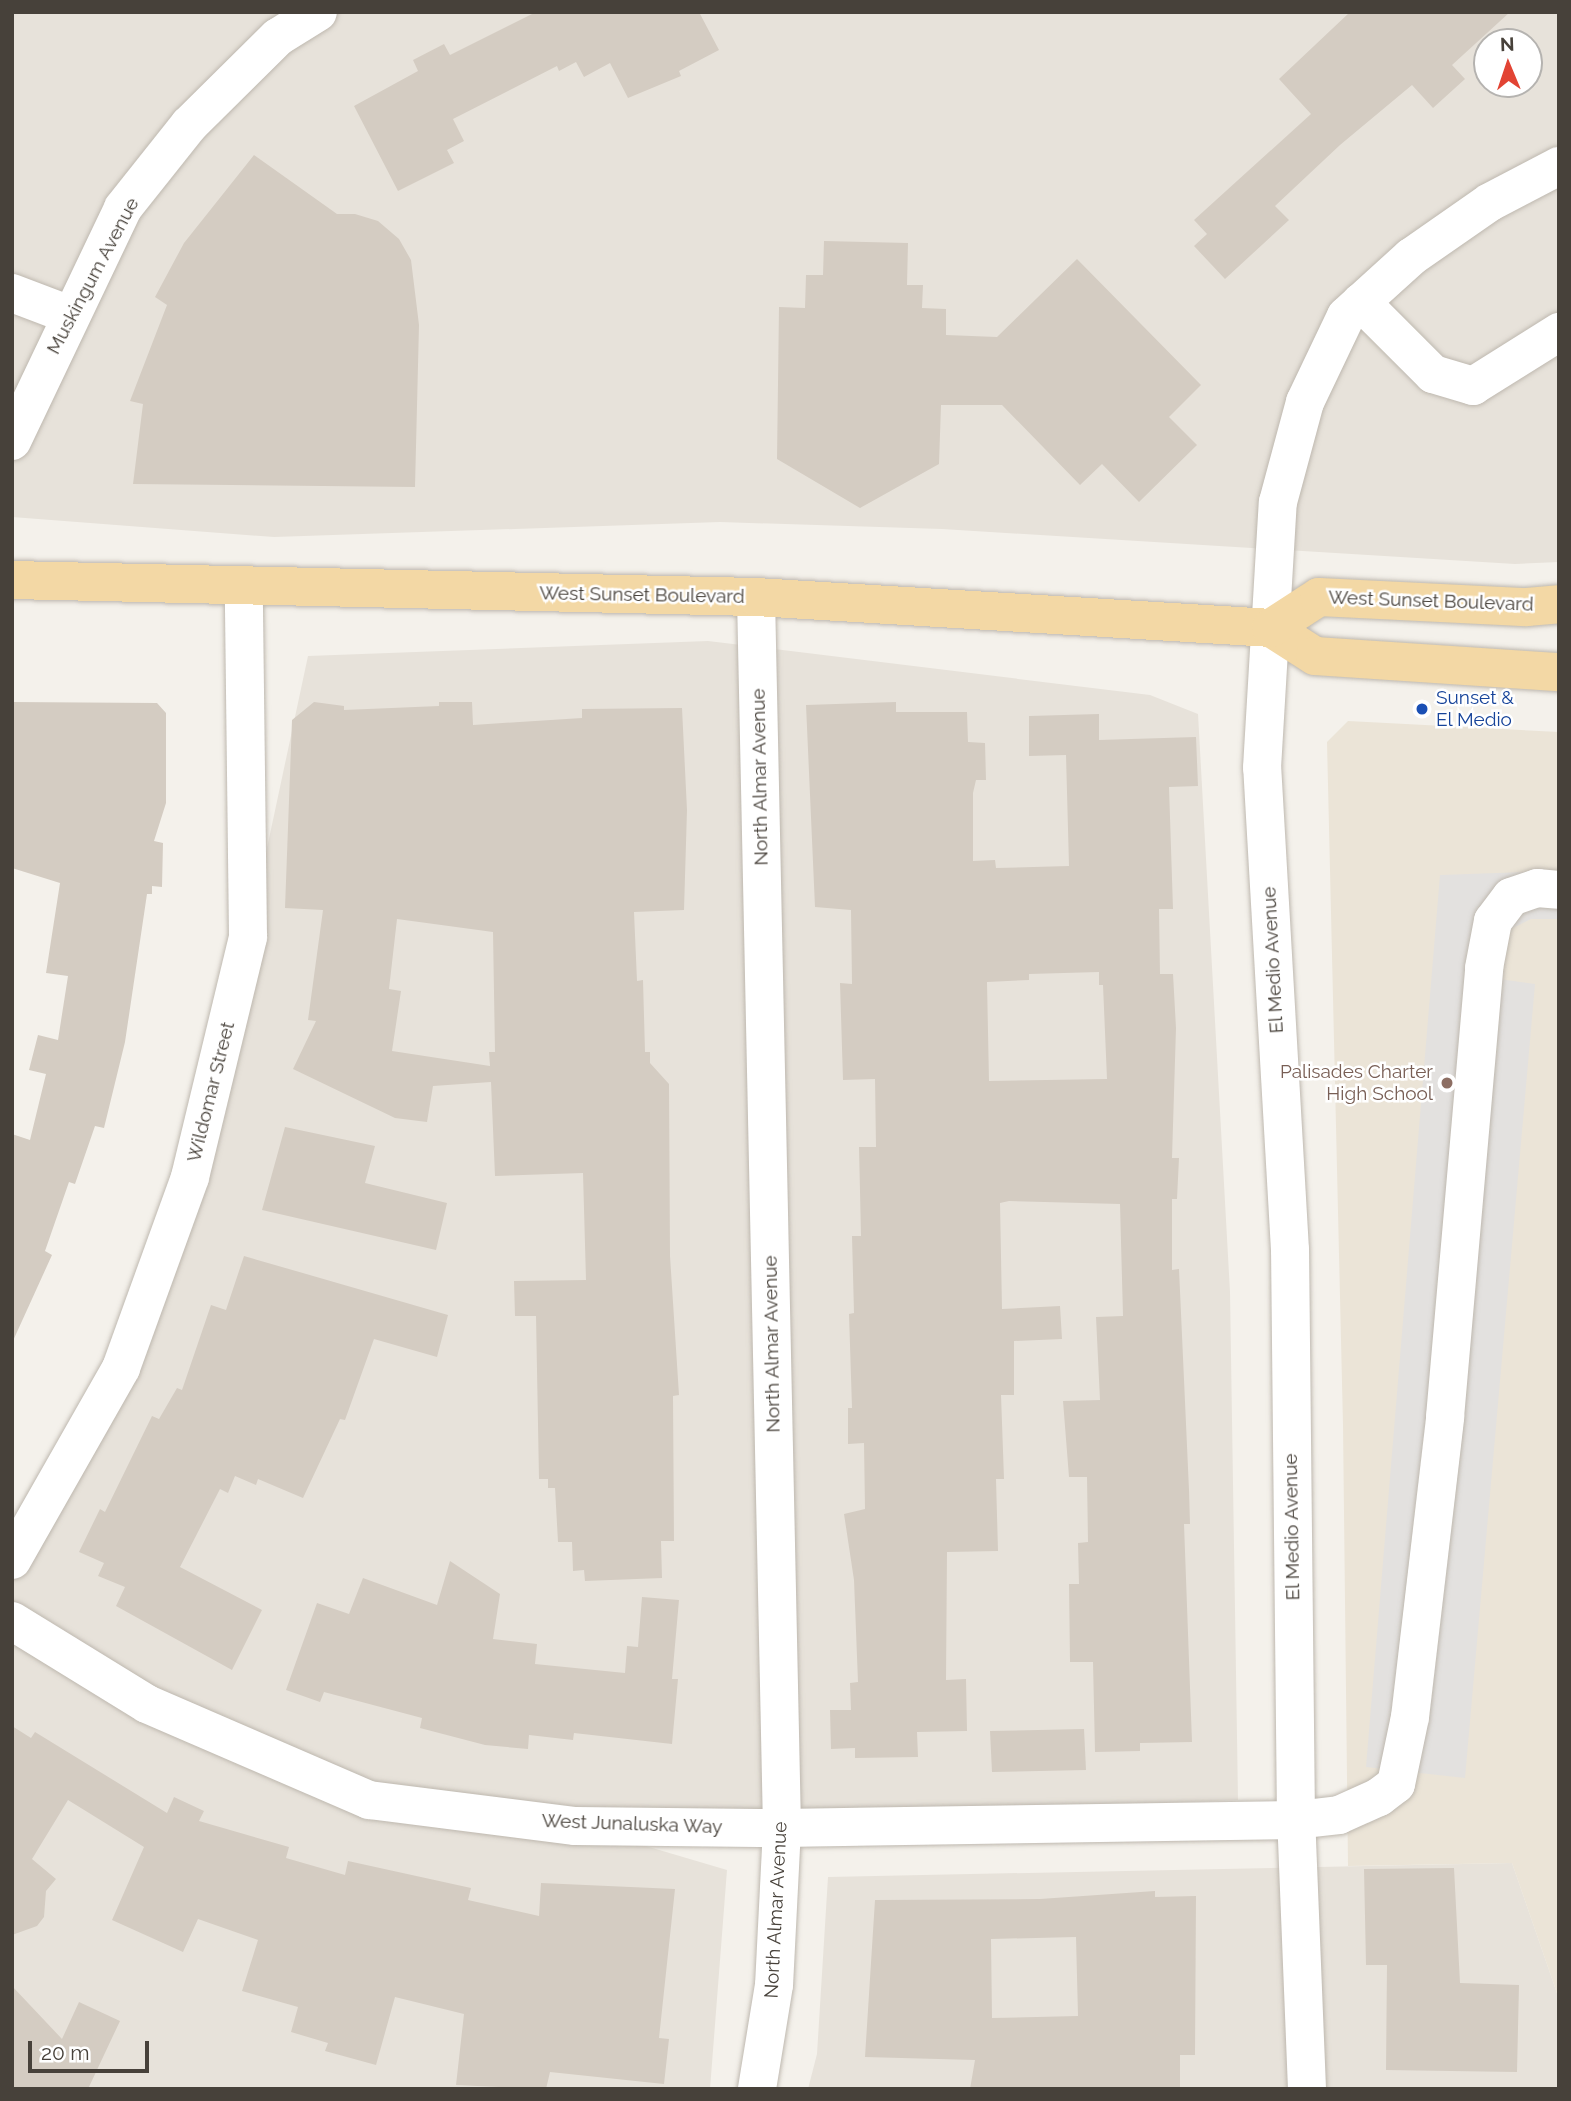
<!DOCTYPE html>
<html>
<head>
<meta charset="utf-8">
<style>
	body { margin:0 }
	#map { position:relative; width:1571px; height:2101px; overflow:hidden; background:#f4f1eb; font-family:Raleway,sans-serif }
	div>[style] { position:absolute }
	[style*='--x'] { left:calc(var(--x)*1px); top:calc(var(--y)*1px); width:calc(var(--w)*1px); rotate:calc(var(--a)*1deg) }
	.residential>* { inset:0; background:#e7e2da }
	.education>* { inset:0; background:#ebe4d7 }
	.parking>* { inset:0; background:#e3e1df }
	.building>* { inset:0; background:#d4ccc2 }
	.roads { filter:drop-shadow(0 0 2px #beb8af) drop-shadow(0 0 2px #beb8af) }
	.minor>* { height:38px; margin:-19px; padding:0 19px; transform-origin:19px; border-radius:19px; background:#fff }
	.major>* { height:38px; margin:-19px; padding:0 19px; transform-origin:19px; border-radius:19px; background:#f3d8a5 }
	.dots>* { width:19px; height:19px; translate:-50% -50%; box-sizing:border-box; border:4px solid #fff; border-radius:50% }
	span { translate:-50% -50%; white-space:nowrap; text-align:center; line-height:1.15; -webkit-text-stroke:5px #fff; paint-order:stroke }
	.street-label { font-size:19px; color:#47413a }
	.transit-label { font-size:19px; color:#164399 }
	.left { translate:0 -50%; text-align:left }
	.education-label { font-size:19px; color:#785e54 }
	.right { translate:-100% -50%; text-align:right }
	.frame { position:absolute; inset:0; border:14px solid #47413a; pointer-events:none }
	.north { position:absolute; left:1473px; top:28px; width:70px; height:70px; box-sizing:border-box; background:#fff; border:2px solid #b5b3b0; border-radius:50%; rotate:358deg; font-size:19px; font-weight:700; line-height:28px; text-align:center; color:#47413a }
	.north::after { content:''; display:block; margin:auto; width:24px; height:32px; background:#e24434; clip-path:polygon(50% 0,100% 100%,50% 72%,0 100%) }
	.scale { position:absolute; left:28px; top:2041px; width:121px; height:32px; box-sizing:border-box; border:4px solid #47413a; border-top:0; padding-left:9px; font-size:21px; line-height:24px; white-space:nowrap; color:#47413a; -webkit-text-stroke:5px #fff; paint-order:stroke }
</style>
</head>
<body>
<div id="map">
	<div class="residential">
		<i style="clip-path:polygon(evenodd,12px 12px,1559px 12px,1559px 562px,1515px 564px,942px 529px,720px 522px,274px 537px,12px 517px,12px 12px,1487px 42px,1529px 42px,1529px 84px,1487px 84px,1487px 42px)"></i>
		<i style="clip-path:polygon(708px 641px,1150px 695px,1198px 714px,1230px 1292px,1238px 1800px,578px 1826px,727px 1870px,710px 2089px,12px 2089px,12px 1560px,121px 1368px,248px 937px,308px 656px)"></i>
		<i style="clip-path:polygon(1512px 1863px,1559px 1999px,1559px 2089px,808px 2089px,817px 2054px,828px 1877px)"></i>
	</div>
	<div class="education">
		<i style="clip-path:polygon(1348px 721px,1559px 732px,1559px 1999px,1512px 1863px,1348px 1866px,1343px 1425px,1327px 742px)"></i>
	</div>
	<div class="parking">
		<i style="clip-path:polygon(1559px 871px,1559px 919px,1531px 919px,1502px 933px,1499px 979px,1535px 984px,1465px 1778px,1366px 1767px,1440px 875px)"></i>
	</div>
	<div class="building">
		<i style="clip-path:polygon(536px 12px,699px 12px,719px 50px,679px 71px,681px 76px,628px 98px,610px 63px,584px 77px,576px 62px,559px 71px,557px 66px,453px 119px,464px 141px,447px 150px,454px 163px,398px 191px,354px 106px,418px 71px,413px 60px,444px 44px,450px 55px)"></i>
		<i style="clip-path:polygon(1350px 12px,1510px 12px,1452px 65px,1465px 79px,1433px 108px,1412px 85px,1340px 145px,1275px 206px,1289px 220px,1225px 279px,1194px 246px,1207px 234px,1194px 220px,1311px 114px,1279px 79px)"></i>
		<i style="clip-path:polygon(254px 155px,337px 214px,355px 214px,378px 221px,399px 239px,411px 260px,419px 325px,415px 487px,133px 484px,143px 404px,130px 401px,167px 305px,155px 297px,184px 243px)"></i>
		<i style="clip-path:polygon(824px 241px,908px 243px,907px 285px,923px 285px,922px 308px,946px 309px,946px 335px,997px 337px,1077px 259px,1201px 385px,1169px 417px,1197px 445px,1139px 502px,1102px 464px,1080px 485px,1002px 405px,941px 405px,939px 464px,860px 508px,777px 459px,779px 307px,805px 308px,806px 275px,823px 275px)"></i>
		<i style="clip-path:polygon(12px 702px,157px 703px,166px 713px,166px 803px,154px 841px,163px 843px,162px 887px,152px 886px,152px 894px,147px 894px,125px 1042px,104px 1128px,95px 1126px,75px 1184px,69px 1182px,45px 1251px,52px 1255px,12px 1343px,12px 1134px,30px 1140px,46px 1074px,29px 1070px,38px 1035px,58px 1040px,68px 976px,46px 973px,60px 883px,12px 868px)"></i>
		<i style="clip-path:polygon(evenodd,439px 702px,472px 702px,473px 725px,582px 718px,582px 709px,682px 708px,687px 810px,684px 910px,634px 912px,637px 981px,643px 980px,645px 1052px,650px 1052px,650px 1063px,669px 1084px,670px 1256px,679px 1395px,673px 1396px,674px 1541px,661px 1541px,662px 1578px,585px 1581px,584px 1570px,573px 1571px,572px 1542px,558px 1542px,555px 1488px,548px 1488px,548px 1479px,539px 1479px,536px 1316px,515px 1316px,514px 1281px,586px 1280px,583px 1173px,495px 1176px,491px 1082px,433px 1086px,427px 1122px,395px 1118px,293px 1069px,316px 1021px,308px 1020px,323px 910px,285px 908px,292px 720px,314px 702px,344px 706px,344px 710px,439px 706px,439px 702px,397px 919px,493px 932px,495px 1052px,489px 1052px,490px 1066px,392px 1051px,401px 991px,389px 989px,397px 919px)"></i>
		<i style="clip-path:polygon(evenodd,896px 702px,896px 712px,967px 712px,968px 742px,985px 743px,986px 780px,976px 780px,973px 793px,973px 861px,995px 860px,996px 868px,1069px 866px,1066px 755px,1029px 756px,1029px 716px,1099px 714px,1099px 740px,1196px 737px,1198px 786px,1169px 787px,1173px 909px,1159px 909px,1160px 974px,1173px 974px,1176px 1028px,1172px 1158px,1179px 1158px,1177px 1199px,1172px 1199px,1172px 1270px,1179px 1269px,1189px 1490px,1190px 1524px,1184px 1524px,1192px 1742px,1140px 1743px,1140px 1751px,1095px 1752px,1093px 1662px,1070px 1662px,1069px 1584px,1079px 1584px,1078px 1543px,1088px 1542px,1087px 1477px,1069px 1477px,1063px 1401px,1100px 1400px,1096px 1317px,1123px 1316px,1120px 1204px,1009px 1201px,1000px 1203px,1002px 1309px,1060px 1306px,1062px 1339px,1014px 1341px,1014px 1395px,1001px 1395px,1004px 1479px,996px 1479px,998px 1551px,947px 1552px,946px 1680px,966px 1679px,967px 1731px,917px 1732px,918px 1757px,855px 1758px,855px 1748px,831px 1749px,830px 1710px,851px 1710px,850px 1683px,858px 1682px,854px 1580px,844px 1514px,865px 1509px,864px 1443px,848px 1444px,848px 1408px,852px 1408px,849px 1314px,854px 1313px,852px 1236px,861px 1236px,859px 1147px,876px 1147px,875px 1079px,843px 1080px,840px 983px,852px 984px,851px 910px,815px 907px,806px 705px,896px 702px,1099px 972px,1099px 985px,1103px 985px,1107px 1079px,989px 1081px,987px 982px,1029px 980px,1029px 974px,1099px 972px)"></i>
		<i style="clip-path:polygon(285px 1127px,375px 1146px,365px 1183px,447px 1203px,436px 1250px,262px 1210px)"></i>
		<i style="clip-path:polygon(244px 1256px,448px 1315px,437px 1357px,374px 1339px,345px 1420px,340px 1419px,303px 1498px,258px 1479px,256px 1485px,235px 1476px,228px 1493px,220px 1489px,180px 1567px,262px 1610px,232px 1670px,116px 1606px,125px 1587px,98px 1576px,104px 1563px,79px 1552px,100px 1509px,105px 1512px,152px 1416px,159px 1419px,177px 1388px,182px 1390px,211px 1305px,226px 1310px)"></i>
		<i style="clip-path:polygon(450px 1561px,500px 1594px,493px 1639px,537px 1644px,535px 1664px,625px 1673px,627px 1646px,638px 1647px,642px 1597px,679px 1600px,672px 1679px,678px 1679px,672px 1744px,574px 1733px,573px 1740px,529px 1735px,528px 1749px,485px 1745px,420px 1728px,422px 1718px,324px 1692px,320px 1702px,286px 1690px,317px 1603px,349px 1614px,363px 1578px,437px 1605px)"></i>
		<i style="clip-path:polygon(12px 1726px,31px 1738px,35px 1732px,167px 1813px,174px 1797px,204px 1811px,199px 1821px,289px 1847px,286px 1858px,345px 1875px,348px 1861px,471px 1888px,468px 1900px,539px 1916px,541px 1883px,675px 1889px,659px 2038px,669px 2039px,664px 2084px,550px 2072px,546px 2089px,456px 2085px,464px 2014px,395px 1997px,376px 2065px,325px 2051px,328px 2043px,291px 2032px,298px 2007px,242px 1991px,258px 1940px,198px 1919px,183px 1952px,112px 1920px,144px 1847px,68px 1800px,32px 1859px,56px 1879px,46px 1891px,44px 1917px,37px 1926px,12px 1935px)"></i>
		<i style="clip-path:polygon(1084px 1729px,1086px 1770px,992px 1772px,990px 1731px)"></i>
		<i style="clip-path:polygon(1454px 1868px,1460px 1983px,1519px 1985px,1517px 2072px,1386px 2070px,1387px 1965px,1366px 1965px,1364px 1869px)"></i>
		<i style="clip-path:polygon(evenodd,1155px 1891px,1155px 1897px,1196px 1896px,1195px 2055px,1180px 2055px,1180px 2089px,970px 2089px,975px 2060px,865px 2057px,875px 1900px,1040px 1899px,1155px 1891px,1076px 1937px,1078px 2016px,992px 2018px,991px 1939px,1076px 1937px)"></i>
		<i style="clip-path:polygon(12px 1986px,62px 2039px,79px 2002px,120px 2021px,88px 2089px,12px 2089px)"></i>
	</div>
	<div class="roads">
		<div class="minor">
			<i style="--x:12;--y:293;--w:62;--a:20.8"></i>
			<i style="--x:1361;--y:302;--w:102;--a:45"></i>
			<i style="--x:1433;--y:374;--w:42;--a:16.7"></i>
			<i style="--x:1473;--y:386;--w:102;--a:-32.1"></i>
			<i style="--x:12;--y:441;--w:258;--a:-64.5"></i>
			<i style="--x:123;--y:208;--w:106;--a:-51.5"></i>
			<i style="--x:189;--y:125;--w:125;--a:-44.7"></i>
			<i style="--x:278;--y:37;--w:47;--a:-32"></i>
			<i style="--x:756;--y:597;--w:1231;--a:88.79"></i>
			<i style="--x:782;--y:1828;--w:157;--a:92.9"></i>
			<i style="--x:774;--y:1985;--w:105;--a:99.3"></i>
			<i style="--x:12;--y:1560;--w:221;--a:-60.4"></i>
			<i style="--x:121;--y:1368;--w:203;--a:-70.1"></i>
			<i style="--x:190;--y:1177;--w:247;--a:-76.4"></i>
			<i style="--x:248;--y:937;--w:351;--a:-90.7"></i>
			<i style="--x:12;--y:1621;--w:158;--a:31.6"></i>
			<i style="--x:147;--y:1704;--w:242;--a:23.4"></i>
			<i style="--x:369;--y:1800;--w:208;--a:7.2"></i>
			<i style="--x:575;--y:1826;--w:207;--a:0.6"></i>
			<i style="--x:782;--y:1828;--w:514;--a:-0.89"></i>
			<i style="--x:1296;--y:1820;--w:43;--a:-6.6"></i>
			<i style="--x:1339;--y:1815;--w:44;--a:-24.2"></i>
			<i style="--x:1379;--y:1797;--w:21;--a:-37"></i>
			<i style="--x:1396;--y:1784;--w:68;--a:-78.2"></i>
			<i style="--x:1410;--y:1717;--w:302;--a:-83.3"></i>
			<i style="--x:1445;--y:1417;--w:451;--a:-85"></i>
			<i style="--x:1484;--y:968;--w:48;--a:-79.2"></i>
			<i style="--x:1493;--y:921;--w:30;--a:-53"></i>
			<i style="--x:1511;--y:897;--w:28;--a:-19"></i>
			<i style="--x:1537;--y:888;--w:22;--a:5"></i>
			<i style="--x:1307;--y:2089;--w:269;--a:-92.3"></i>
			<i style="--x:1296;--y:1820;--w:570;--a:-90.6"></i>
			<i style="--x:1290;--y:1250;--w:483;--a:-93.3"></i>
			<i style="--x:1262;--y:768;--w:266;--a:-86.6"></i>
			<i style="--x:1278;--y:502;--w:104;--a:-74.9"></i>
			<i style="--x:1305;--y:402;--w:95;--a:-64.5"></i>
			<i style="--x:1346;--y:316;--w:88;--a:-42.2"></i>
			<i style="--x:1411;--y:257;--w:96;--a:-34.8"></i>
			<i style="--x:1490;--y:202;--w:78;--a:-27.6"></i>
		</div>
		<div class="major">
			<i style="--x:12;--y:580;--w:744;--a:1.31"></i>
			<i style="--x:756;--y:597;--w:516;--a:3.44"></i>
			<i style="--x:1271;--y:628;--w:52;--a:32.5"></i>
			<i style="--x:1315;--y:656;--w:245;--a:3.8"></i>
			<i style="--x:1271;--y:628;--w:57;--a:-32.9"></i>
			<i style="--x:1319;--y:597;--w:208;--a:2.8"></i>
			<i style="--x:1527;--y:607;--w:32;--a:-5"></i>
		</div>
	</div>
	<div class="dots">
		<i style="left:1422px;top:709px;background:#1a4fb4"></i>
		<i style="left:1447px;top:1083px;background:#8d6e63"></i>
	</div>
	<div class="street-label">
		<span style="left:93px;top:276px;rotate:-62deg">Muskingum Avenue</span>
		<span style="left:642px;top:595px;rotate:1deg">West Sunset Boulevard</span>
		<span style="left:1431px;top:601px;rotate:2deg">West Sunset Boulevard</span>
		<span style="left:760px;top:777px;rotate:-91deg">North Almar Avenue</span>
		<span style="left:1273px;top:960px;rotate:-93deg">El Medio Avenue</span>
		<span style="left:211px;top:1092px;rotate:-76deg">Wildomar Street</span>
		<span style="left:772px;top:1344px;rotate:-91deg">North Almar Avenue</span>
		<span style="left:1292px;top:1527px;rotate:-91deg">El Medio Avenue</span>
		<span style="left:632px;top:1824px;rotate:2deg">West Junaluska Way</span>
		<span style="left:776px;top:1910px;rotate:-87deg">North Almar Avenue</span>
	</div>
	<div class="transit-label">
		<span class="left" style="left:1436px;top:709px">Sunset &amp;<br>El Medio</span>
	</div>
	<div class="education-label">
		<span class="right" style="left:1433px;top:1083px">Palisades Charter<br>High School</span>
	</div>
	<div class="frame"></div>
	<div class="north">N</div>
	<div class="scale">20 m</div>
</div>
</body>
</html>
